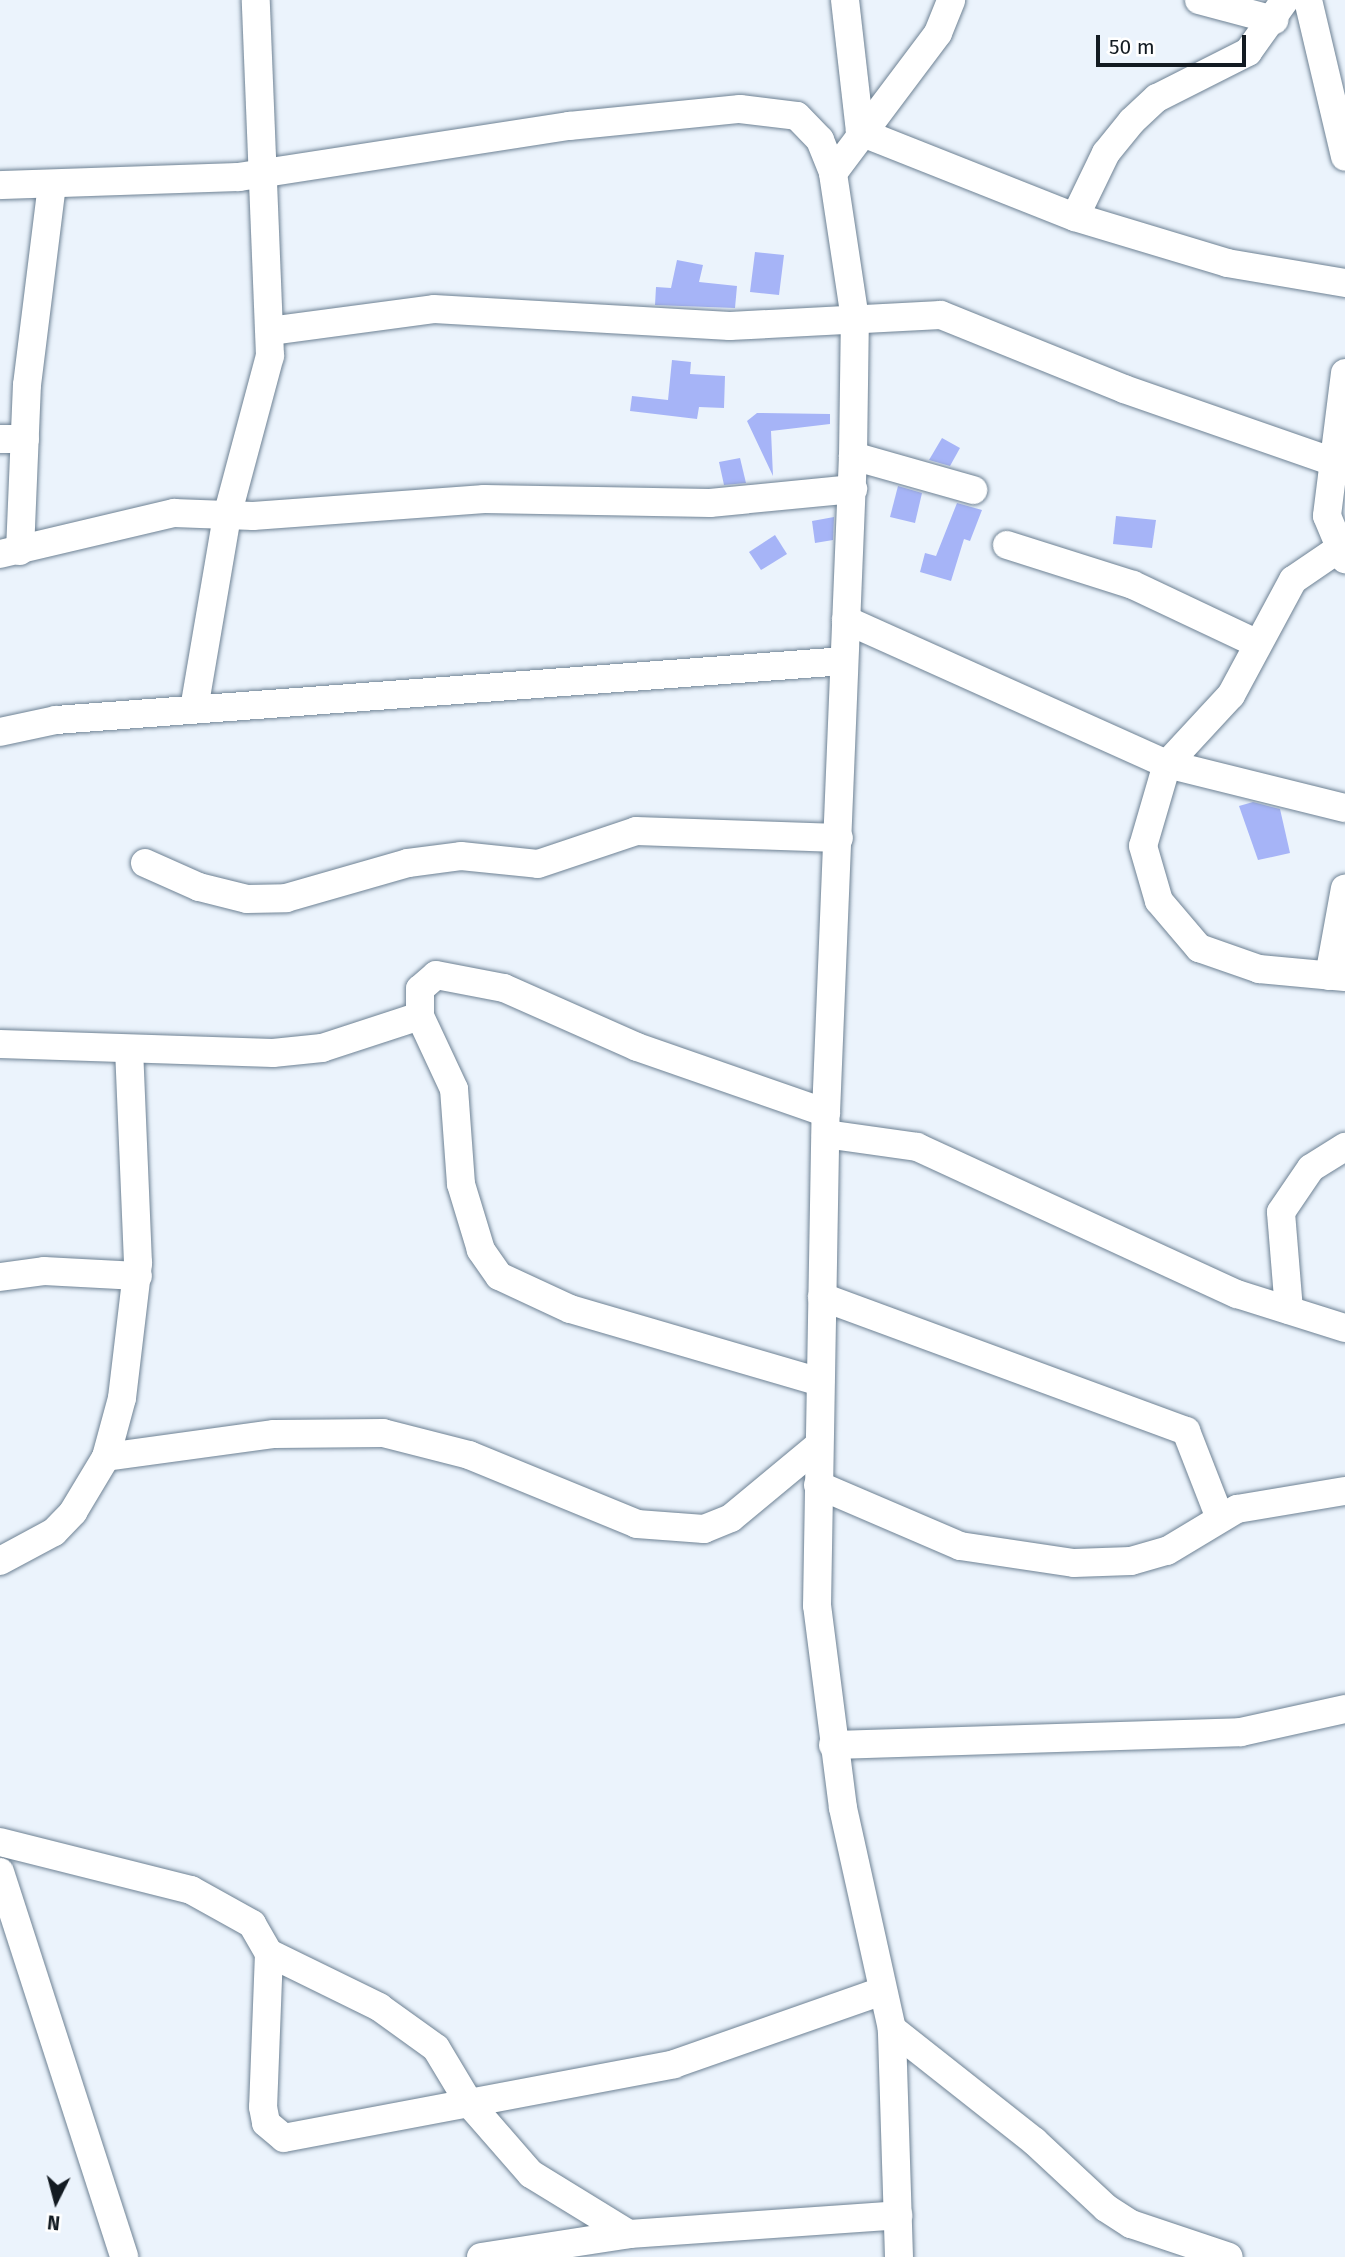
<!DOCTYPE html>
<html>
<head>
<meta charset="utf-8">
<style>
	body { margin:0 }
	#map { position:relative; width:1345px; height:2257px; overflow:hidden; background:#ebf3fc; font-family:"Fira Sans",sans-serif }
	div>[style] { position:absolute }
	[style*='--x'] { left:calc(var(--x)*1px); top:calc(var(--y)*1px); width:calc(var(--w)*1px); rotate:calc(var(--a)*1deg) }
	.building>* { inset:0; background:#a6b4f7 }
	.roads { filter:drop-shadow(0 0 2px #6e8294) drop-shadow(0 0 2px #6e8294) }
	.minor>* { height:28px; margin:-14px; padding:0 14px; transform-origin:14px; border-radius:14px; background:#fff }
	span { translate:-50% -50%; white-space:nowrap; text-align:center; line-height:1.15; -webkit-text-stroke:6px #fff; paint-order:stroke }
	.north { position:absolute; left:21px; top:2166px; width:70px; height:70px; -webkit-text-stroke:5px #fff; paint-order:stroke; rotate:186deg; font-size:19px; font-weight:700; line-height:28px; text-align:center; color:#131b22 }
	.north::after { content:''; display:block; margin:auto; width:24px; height:32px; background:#131b22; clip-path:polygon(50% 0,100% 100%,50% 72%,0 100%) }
	.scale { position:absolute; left:1096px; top:35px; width:150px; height:32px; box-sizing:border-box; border:4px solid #131b22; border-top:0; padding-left:9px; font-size:21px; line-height:24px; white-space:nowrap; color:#131b22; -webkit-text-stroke:5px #fff; paint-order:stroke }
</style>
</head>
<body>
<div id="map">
	<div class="building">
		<i style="clip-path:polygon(755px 252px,784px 255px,779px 295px,750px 292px)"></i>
		<i style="clip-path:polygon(677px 260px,703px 265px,699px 282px,737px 286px,735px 308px,655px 305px,656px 287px,671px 288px)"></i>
		<i style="clip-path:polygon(672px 360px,691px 362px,690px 374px,725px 376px,724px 408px,699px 407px,697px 419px,630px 411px,632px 396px,668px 400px)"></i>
		<i style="clip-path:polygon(757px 413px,830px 414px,830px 424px,771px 431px,773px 476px,747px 421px)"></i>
		<i style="clip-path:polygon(942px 438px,960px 448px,950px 466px,929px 460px)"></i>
		<i style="clip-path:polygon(740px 458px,746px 483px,724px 485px,719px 462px)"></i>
		<i style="clip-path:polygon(898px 486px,922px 493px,915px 523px,890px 517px)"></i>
		<i style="clip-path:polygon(957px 503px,982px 510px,970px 541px,964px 539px,951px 581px,920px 572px,925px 553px,936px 556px)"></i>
		<i style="clip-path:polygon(1116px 516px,1156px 520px,1152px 548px,1113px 544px)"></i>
		<i style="clip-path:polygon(834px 517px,833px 540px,815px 543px,812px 521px)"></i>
		<i style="clip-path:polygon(775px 535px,787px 554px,761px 570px,749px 552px)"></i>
		<i style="clip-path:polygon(1253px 802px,1280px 809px,1290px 853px,1258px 860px,1239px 806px)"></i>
	</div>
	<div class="roads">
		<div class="minor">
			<i style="--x:845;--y:0;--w:133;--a:83.5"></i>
			<i style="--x:860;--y:132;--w:231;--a:21.6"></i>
			<i style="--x:1075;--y:217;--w:159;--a:16.8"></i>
			<i style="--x:1227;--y:263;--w:120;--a:9.6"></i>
			<i style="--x:1199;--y:0;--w:78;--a:14.9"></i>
			<i style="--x:1308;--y:0;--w:161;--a:76.7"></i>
			<i style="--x:0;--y:185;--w:239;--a:-1.9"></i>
			<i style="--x:239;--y:177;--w:334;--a:-8.8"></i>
			<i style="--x:569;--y:126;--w:172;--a:-5.7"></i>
			<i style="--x:740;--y:109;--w:57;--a:7"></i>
			<i style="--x:797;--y:116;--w:33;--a:46"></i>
			<i style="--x:820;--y:140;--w:35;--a:68"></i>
			<i style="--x:1075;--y:217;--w:71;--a:-64.2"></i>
			<i style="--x:1106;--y:153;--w:41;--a:-50.9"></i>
			<i style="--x:1132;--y:121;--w:34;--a:-43"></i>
			<i style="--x:1157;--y:98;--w:102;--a:-26.8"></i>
			<i style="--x:1248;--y:52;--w:64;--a:-54.6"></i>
			<i style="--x:270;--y:331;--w:165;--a:-7.6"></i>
			<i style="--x:434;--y:309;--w:296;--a:3.3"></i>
			<i style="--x:730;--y:326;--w:211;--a:-3"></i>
			<i style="--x:941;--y:315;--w:197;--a:22"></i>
			<i style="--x:1124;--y:389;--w:222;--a:19.2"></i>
			<i style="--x:1345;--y:373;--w:144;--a:97.2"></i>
			<i style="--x:1327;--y:516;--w:47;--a:67.3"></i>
			<i style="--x:0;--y:439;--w:25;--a:0"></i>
			<i style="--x:853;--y:456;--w:125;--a:15.8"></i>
			<i style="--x:1007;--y:545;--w:132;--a:17.6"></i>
			<i style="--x:1133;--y:585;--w:138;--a:25.3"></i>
			<i style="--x:1337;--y:550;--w:53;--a:145.7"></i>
			<i style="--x:1293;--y:580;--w:131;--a:118.3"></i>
			<i style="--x:1231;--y:695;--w:94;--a:132.8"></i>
			<i style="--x:1167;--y:764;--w:85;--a:106.3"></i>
			<i style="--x:1143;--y:846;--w:57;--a:73.8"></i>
			<i style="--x:1159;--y:901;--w:62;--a:49.6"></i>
			<i style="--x:1199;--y:948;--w:64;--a:19.3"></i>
			<i style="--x:1259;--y:969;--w:86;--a:5.3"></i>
			<i style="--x:20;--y:551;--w:166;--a:-87.6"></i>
			<i style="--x:27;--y:385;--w:202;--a:-82.9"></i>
			<i style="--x:0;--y:554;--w:179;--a:-13.3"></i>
			<i style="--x:174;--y:513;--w:79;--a:2.2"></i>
			<i style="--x:253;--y:516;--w:232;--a:-4.2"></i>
			<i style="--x:484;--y:499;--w:226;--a:1"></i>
			<i style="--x:710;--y:503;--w:144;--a:-5.6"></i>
			<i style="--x:846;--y:620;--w:352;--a:24.2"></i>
			<i style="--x:1167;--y:764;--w:183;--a:13.9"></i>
			<i style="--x:194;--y:709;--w:196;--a:-80.3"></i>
			<i style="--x:227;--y:516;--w:166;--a:-75"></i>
			<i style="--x:270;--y:356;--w:356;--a:-92.3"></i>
			<i style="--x:0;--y:732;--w:57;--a:-12.1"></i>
			<i style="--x:56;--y:720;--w:790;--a:-4.28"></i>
			<i style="--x:145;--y:863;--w:59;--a:24"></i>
			<i style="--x:199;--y:887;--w:49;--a:14"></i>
			<i style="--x:247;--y:899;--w:39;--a:-1"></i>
			<i style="--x:286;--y:898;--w:127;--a:-16"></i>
			<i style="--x:408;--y:863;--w:53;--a:-7.5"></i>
			<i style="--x:461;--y:856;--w:77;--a:5.9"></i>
			<i style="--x:538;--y:864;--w:103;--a:-18.6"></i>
			<i style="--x:636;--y:831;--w:203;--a:2"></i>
			<i style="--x:1329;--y:976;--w:89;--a:-79.7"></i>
			<i style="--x:0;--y:1044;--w:273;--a:1.9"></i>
			<i style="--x:273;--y:1053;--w:49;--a:-5.8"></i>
			<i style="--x:322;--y:1048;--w:103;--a:-18.1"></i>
			<i style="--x:826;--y:1134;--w:92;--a:8.1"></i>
			<i style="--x:917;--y:1147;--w:352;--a:24.7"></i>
			<i style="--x:1237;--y:1294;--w:113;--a:17.5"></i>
			<i style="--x:0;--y:1277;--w:44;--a:-7.8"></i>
			<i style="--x:44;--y:1271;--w:94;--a:3"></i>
			<i style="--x:822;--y:1297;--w:388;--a:20.2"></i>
			<i style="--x:1186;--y:1431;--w:93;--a:68.7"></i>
			<i style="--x:1289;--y:1310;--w:98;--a:-94.7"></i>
			<i style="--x:1281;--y:1212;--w:53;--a:-55.7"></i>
			<i style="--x:1311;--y:1168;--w:40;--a:-32"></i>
			<i style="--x:820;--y:1382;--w:260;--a:-163.7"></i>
			<i style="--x:570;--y:1309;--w:78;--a:-155.1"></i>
			<i style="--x:499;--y:1276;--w:32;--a:-125"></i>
			<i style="--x:481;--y:1250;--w:69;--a:-106.9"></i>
			<i style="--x:461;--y:1184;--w:95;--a:-94.2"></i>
			<i style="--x:454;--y:1089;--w:81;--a:-115"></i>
			<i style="--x:420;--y:1016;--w:27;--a:-90"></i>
			<i style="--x:420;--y:989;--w:21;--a:-41"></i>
			<i style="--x:436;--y:975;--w:69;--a:10.8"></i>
			<i style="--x:504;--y:988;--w:145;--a:23.9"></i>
			<i style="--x:637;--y:1047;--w:200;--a:19.2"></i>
			<i style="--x:106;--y:1457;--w:170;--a:-7.8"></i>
			<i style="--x:274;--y:1434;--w:109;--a:-0.5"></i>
			<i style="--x:383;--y:1433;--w:89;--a:14.3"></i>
			<i style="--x:469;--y:1455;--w:182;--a:22.3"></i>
			<i style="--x:637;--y:1524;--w:67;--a:4.3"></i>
			<i style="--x:704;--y:1529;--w:29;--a:-22"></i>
			<i style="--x:731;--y:1518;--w:114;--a:-39.7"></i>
			<i style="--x:818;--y:1485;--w:155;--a:23.2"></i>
			<i style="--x:960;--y:1546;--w:115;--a:8.5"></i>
			<i style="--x:1074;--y:1563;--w:57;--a:-2"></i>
			<i style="--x:1131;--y:1561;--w:37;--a:-16"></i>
			<i style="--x:1167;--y:1551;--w:82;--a:-31"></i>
			<i style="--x:1237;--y:1509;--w:109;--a:-9.5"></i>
			<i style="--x:0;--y:1561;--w:61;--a:-28.2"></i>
			<i style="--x:54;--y:1532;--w:28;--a:-46"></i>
			<i style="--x:73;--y:1512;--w:64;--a:-59"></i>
			<i style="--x:106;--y:1457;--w:61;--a:-74.8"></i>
			<i style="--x:122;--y:1398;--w:136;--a:-83.2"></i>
			<i style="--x:138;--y:1263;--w:213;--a:-92.4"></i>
			<i style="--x:833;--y:1745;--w:408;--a:-1.8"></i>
			<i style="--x:1241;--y:1732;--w:107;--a:-12.5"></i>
			<i style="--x:0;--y:1842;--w:197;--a:14.1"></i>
			<i style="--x:191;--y:1890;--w:70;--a:29.1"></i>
			<i style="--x:252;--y:1924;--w:34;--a:60"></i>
			<i style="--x:269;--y:1953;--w:154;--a:92.2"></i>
			<i style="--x:263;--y:2107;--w:16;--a:79"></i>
			<i style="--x:266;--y:2123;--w:23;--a:40"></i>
			<i style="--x:284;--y:2138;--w:397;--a:-10.7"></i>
			<i style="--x:674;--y:2064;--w:221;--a:-19.3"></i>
			<i style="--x:0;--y:1872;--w:404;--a:72.1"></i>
			<i style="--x:269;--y:1953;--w:123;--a:26.1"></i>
			<i style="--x:379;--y:2007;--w:70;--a:35.7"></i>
			<i style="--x:436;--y:2048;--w:64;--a:59"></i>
			<i style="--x:469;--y:2103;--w:94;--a:48.9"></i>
			<i style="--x:531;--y:2174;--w:115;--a:31.5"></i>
			<i style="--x:892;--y:2029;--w:181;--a:38.3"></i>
			<i style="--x:1034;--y:2141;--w:98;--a:42.9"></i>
			<i style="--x:1106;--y:2208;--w:30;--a:33"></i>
			<i style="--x:1131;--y:2224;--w:103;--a:18.6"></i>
			<i style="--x:481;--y:2257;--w:150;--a:-8.8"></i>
			<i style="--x:629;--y:2234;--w:270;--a:-4"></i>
			<i style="--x:899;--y:2257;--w:228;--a:-91.8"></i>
			<i style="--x:892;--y:2029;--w:226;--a:-102.5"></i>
			<i style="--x:843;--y:1808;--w:204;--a:-97.3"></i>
			<i style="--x:817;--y:1606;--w:493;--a:-89"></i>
			<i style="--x:826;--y:1113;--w:658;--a:-87.65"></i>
			<i style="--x:853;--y:456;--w:137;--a:-89.2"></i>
			<i style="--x:855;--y:319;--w:148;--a:-98.6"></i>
			<i style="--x:833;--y:173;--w:175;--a:-53.1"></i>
			<i style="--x:938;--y:33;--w:35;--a:-68"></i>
		</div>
	</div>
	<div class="north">N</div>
	<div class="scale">50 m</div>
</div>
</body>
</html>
